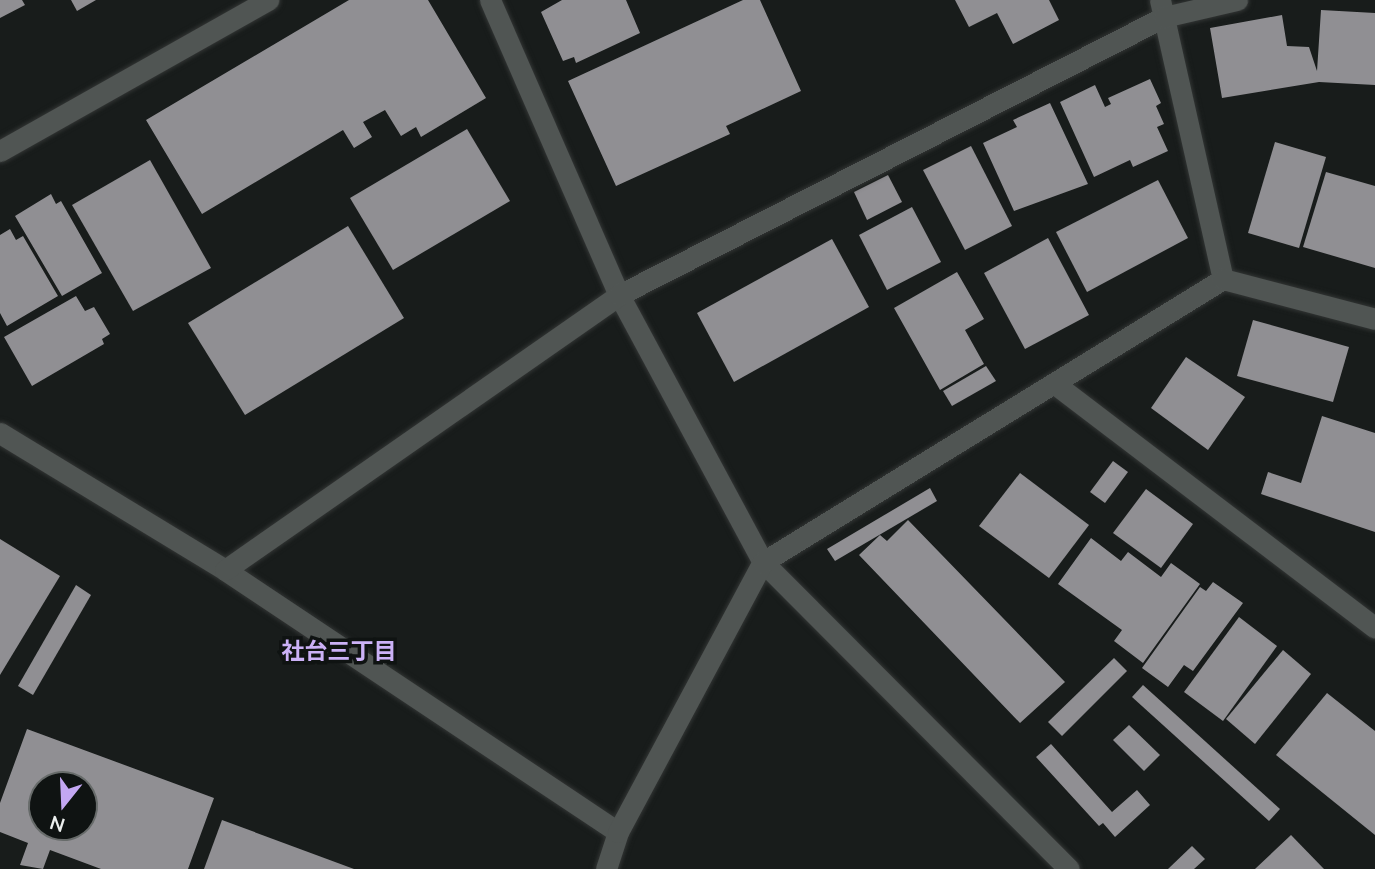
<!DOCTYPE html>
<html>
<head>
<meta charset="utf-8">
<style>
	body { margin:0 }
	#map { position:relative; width:1375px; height:869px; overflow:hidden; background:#181c1b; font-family:Mulish,"Noto Sans JP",sans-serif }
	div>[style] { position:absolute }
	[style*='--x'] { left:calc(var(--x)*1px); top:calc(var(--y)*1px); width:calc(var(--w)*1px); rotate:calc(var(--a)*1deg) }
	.building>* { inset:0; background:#908f93 }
	.roads { filter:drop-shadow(0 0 2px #323534) drop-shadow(0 0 2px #323534) }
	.street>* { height:21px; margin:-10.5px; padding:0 10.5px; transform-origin:10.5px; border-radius:10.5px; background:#505553 }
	span { translate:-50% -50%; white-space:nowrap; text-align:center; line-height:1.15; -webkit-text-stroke:7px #0f1312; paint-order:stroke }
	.neighbourhood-label { font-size:23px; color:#cbb1f6; font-weight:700 }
	.north { position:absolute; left:28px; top:771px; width:70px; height:70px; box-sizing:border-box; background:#0f1312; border:2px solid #676b6a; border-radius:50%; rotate:198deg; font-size:19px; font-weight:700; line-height:28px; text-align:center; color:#ecefee }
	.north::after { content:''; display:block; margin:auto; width:24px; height:32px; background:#c3a7f2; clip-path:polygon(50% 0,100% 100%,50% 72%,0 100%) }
</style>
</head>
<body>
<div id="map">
	<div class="building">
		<i style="clip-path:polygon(0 0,22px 0,25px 5px,0 18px)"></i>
		<i style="clip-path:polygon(71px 0,96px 0,77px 11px)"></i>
		<i style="clip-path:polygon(349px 0,428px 0,486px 98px,421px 137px,416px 127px,401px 136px,385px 110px,363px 122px,372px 137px,354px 148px,343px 130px,202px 214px,146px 120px)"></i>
		<i style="clip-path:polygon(562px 0,626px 0,640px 33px,576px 63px,574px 57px,563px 61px,541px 12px)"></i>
		<i style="clip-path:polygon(743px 0,760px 0,801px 91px,726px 126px,730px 134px,616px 186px,568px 81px)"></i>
		<i style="clip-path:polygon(955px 0,1049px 0,1059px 20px,1013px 44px,997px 13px,969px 27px)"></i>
		<i style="clip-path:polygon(1321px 10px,1375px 13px,1375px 85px,1319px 82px,1222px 98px,1210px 28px,1282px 15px,1287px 46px,1309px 47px,1317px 71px)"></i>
		<i style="clip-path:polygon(1150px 79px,1161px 103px,1156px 106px,1164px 124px,1157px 127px,1168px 151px,1133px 167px,1130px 160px,1094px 177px,1060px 102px,1095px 85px,1105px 107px,1111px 104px,1108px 98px)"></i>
		<i style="clip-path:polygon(1050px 103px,1088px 184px,1014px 211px,983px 143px,1017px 127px,1013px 120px)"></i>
		<i style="clip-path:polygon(467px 129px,510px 201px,393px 270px,350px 198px)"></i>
		<i style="clip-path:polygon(1275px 142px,1326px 157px,1299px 248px,1248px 233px)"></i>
		<i style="clip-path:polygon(971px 146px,1012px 226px,965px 250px,923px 170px)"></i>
		<i style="clip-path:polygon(150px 160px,211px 268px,133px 311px,72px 205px)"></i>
		<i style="clip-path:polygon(1326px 172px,1375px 186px,1375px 268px,1303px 247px)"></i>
		<i style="clip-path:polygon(888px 175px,902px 202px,867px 220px,854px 192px)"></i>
		<i style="clip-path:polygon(1158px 180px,1188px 238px,1087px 292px,1056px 232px)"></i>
		<i style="clip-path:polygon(51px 194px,56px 204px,61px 201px,102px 273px,62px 296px,15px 216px)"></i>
		<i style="clip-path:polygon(912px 207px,941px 262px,887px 290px,859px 235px)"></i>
		<i style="clip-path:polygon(348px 226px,404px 318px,245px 415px,188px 323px)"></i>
		<i style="clip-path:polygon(10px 229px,16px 240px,23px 236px,58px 296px,7px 326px,0 313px,0 235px)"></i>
		<i style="clip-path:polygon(1048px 238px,1089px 315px,1025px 349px,984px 273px)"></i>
		<i style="clip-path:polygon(832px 239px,869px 307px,734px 382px,697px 313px)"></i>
		<i style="clip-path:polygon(957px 272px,984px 319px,965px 330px,984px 364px,940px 390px,894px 308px)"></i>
		<i style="clip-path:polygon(76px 296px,85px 311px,94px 307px,110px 334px,102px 339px,104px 344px,32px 386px,4px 337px)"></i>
		<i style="clip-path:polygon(1253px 320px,1349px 347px,1333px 402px,1237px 376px)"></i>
		<i style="clip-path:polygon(1186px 357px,1245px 397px,1208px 450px,1151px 408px)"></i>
		<i style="clip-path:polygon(986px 366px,996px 381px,952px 406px,943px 391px)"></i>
		<i style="clip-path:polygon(1322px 416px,1375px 433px,1375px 532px,1261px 494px,1268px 472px,1301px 483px)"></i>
		<i style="clip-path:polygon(1113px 461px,1128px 472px,1105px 503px,1090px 492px)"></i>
		<i style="clip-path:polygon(1020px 473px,1089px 525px,1049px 578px,979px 526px)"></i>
		<i style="clip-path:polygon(930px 488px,937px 501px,835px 561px,827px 549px)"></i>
		<i style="clip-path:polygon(1146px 489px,1193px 524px,1161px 568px,1113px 533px)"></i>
		<i style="clip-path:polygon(908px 520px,1065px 682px,1020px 723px,859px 555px,880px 535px,887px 541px)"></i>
		<i style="clip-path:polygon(1091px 538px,1121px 561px,1128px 552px,1161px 577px,1171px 563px,1200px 584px,1143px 663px,1114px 641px,1122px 630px,1058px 584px)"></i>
		<i style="clip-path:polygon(0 539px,60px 576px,0 675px)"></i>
		<i style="clip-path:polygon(1213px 582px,1243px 603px,1193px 671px,1184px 665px,1168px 687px,1142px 668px,1200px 587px,1206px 591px)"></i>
		<i style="clip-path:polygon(76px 585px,91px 595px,33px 695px,18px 686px)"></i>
		<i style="clip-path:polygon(1239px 617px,1277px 646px,1223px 721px,1184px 692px)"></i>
		<i style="clip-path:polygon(1283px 650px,1311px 674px,1255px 744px,1226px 719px)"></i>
		<i style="clip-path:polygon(1114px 658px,1127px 671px,1062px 736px,1048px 722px)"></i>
		<i style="clip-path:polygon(1143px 685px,1280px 809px,1269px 821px,1132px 697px)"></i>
		<i style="clip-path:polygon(1327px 693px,1375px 731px,1375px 835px,1276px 755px)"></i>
		<i style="clip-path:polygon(1129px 725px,1160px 755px,1144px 771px,1113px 740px)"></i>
		<i style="clip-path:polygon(evenodd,27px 729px,214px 798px,188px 869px,101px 869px,50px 850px,43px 869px,20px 865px,28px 843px,0 832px,0 803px,27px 729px,42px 785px,84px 785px,84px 827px,42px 827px,42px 785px)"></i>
		<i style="clip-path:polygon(1051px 744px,1112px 812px,1137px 790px,1150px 805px,1115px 837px,1103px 823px,1099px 826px,1036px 757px)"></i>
		<i style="clip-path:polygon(222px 820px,354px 869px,204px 869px)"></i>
		<i style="clip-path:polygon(1291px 835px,1324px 869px,1255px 869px)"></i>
		<i style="clip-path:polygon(1192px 846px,1205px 859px,1194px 869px,1168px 869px)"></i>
	</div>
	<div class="roads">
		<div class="street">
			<i style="--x:490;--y:0;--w:322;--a:66.4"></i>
			<i style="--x:619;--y:295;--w:303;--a:61.7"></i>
			<i style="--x:763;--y:562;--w:433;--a:45.1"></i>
			<i style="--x:1160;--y:0;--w:286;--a:77.3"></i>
			<i style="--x:0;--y:151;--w:308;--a:-29.4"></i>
			<i style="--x:1055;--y:384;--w:402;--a:37.3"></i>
			<i style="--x:0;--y:433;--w:263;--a:31.3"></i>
			<i style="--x:225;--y:570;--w:472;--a:33.7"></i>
			<i style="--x:225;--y:570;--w:480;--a:-34.9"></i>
			<i style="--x:619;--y:295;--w:612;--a:-27.03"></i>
			<i style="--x:1164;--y:17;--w:75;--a:-13.1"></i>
			<i style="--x:606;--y:869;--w:39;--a:-72"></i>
			<i style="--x:618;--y:832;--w:306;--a:-61.8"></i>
			<i style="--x:763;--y:562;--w:540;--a:-31.6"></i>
			<i style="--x:1223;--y:279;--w:157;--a:14.7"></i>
		</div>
	</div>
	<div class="neighbourhood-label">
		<span style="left:339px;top:651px">社台三丁目</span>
	</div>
	<div class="north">N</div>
</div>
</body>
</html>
